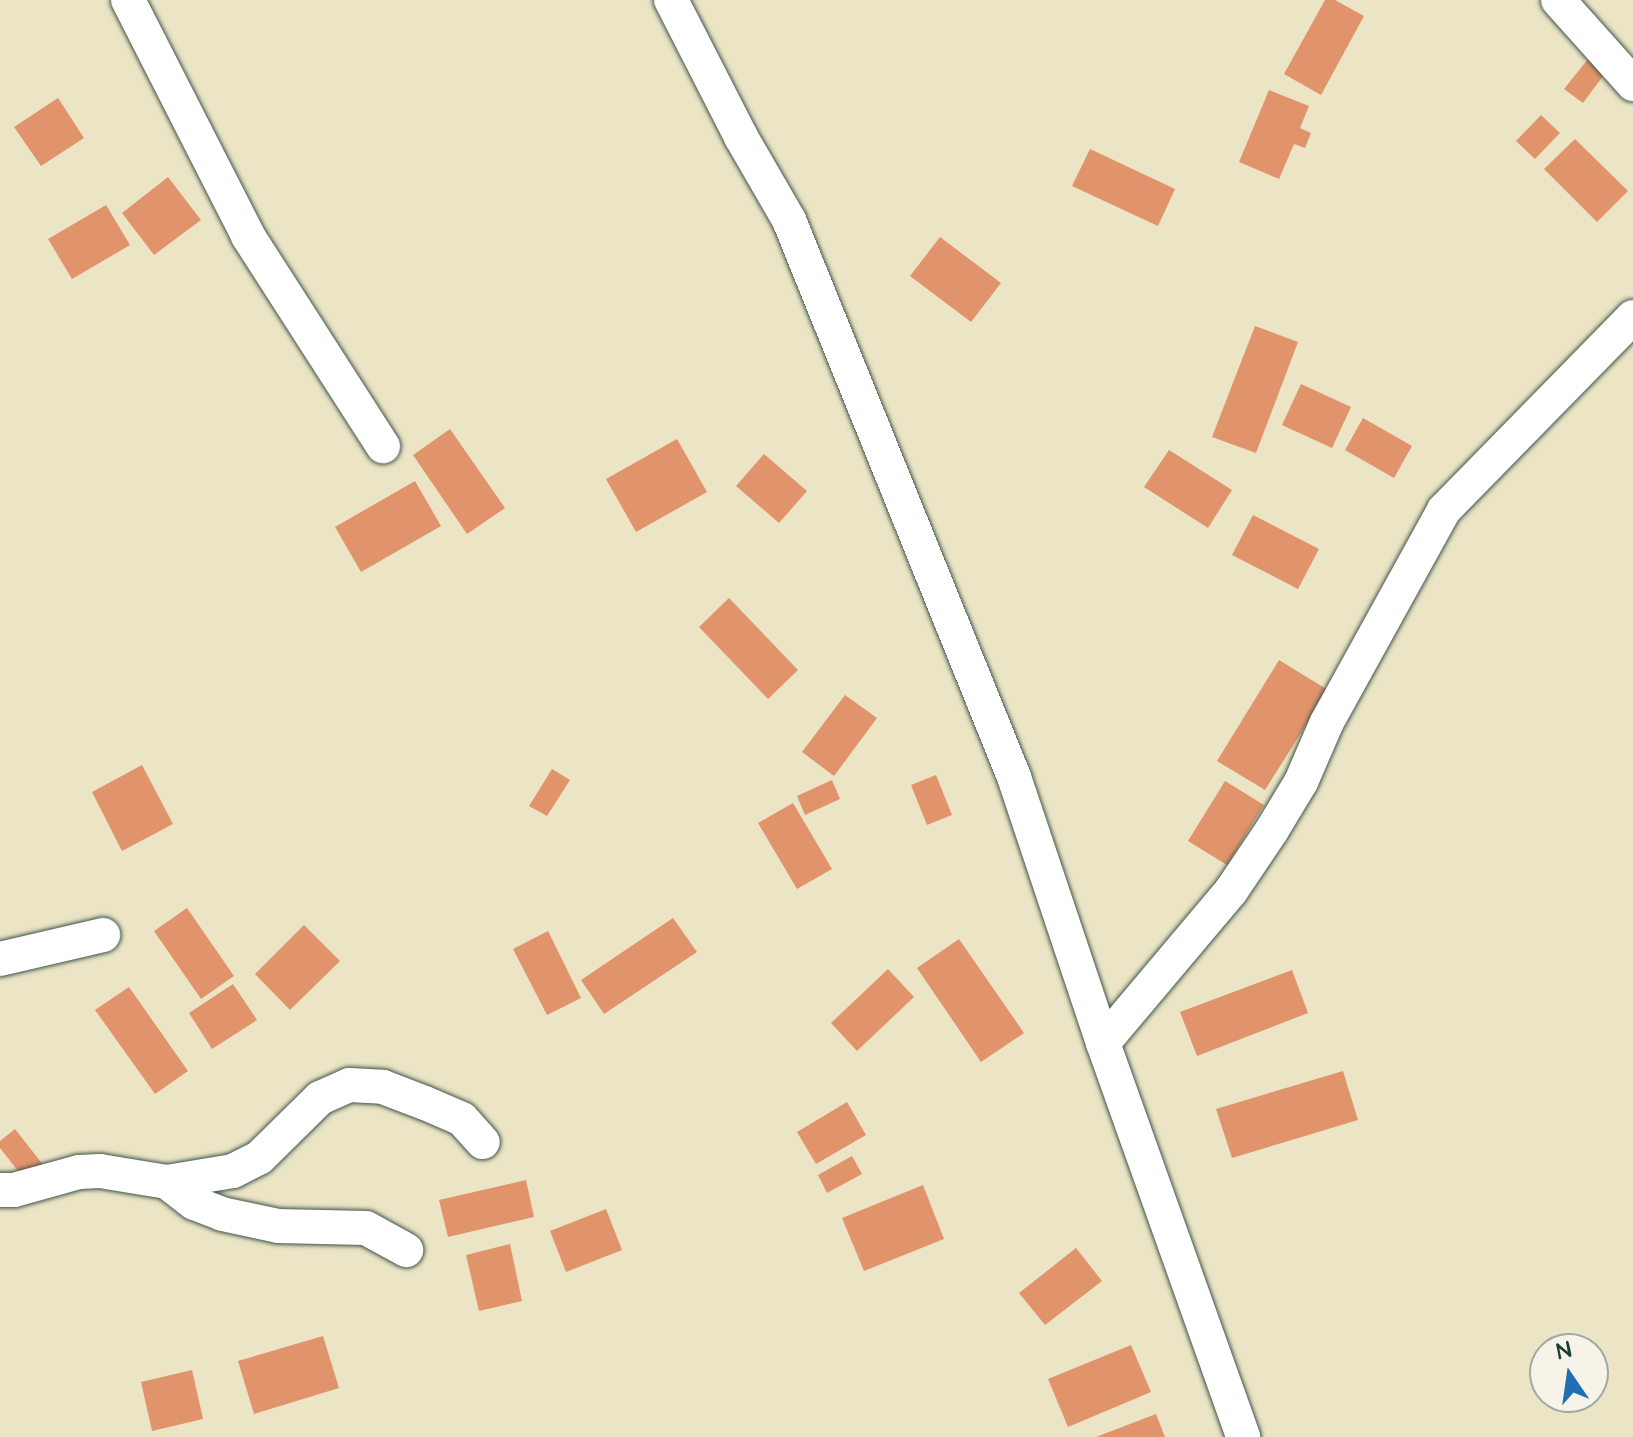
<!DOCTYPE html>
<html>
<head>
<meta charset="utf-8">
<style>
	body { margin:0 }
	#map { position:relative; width:1633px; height:1437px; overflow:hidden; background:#ebe4c5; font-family:"Architects Daughter",sans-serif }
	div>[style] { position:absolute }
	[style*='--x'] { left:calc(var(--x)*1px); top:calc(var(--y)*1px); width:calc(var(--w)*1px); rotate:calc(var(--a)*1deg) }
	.building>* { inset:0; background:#e1946b }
	.roads { filter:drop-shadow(0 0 2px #3e564a) drop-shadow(0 0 2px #3e564a) }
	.street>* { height:34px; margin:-17px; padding:0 17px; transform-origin:17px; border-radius:17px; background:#fff }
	span { translate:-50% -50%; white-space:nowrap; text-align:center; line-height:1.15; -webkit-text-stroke:6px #f7f3e8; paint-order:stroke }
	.north { position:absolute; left:1529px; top:1333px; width:80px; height:80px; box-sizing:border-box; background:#f7f3e8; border:2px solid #a1aaa0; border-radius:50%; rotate:347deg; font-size:22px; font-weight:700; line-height:32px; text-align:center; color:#1f3d34 }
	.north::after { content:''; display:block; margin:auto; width:28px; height:36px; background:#1f6fb2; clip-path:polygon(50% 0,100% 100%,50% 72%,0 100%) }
</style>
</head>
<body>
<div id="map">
	<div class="building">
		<i style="clip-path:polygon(1325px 0,1335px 0,1364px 16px,1321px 95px,1284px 74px)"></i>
		<i style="clip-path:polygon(1588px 59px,1606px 72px,1583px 103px,1564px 89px)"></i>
		<i style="clip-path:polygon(1269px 90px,1309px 106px,1300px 128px,1311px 133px,1305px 148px,1294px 144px,1279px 179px,1239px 162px)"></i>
		<i style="clip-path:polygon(58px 98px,84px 138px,41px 166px,14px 127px)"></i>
		<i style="clip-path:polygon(1541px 115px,1560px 133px,1535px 159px,1516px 141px)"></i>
		<i style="clip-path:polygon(1575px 139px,1628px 191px,1597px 222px,1544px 169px)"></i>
		<i style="clip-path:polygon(1090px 149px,1175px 189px,1158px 226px,1072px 186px)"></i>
		<i style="clip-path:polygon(168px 177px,201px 220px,154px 255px,122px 213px)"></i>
		<i style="clip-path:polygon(106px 205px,130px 245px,72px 279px,48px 239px)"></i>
		<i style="clip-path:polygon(940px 237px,1001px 283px,971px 322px,910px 276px)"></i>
		<i style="clip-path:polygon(1255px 326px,1298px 342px,1256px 453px,1212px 437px)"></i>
		<i style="clip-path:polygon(1301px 384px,1351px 407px,1332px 448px,1282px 425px)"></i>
		<i style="clip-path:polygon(1363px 418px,1412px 446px,1394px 478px,1345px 450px)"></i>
		<i style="clip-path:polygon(450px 429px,505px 508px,467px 534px,413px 455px)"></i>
		<i style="clip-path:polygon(677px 439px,707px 492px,636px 532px,606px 479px)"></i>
		<i style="clip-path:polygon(1169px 450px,1232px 490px,1208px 528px,1144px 487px)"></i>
		<i style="clip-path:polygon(764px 454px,807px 491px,779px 523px,736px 486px)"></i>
		<i style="clip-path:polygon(415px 481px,441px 526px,361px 572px,335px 527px)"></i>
		<i style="clip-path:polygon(1253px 515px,1319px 549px,1298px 589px,1232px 555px)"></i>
		<i style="clip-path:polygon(729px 598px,798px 670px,768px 699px,699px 627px)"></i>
		<i style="clip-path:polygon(1279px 660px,1328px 690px,1265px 790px,1217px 761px)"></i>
		<i style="clip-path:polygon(845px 695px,877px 718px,834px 776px,802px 752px)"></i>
		<i style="clip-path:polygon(142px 765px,173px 824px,122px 851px,92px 792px)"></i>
		<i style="clip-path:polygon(552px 769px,570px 780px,547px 816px,529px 806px)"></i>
		<i style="clip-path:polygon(936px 775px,952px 815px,927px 825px,911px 785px)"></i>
		<i style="clip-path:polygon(832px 780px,840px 799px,805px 815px,797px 796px)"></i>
		<i style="clip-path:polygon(1225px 781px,1264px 805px,1227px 865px,1188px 841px)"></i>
		<i style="clip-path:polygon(793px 803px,832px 869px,797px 889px,758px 823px)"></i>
		<i style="clip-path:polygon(187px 908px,234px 976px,201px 999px,154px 931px)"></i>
		<i style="clip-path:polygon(673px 918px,697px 952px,604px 1014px,581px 980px)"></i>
		<i style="clip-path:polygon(304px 925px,340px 961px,290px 1010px,255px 974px)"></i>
		<i style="clip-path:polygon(548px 931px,581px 998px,547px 1015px,513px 949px)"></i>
		<i style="clip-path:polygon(959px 939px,1024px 1033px,981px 1062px,917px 968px)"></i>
		<i style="clip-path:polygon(888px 969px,914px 997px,857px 1051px,831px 1023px)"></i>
		<i style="clip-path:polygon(1292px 970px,1308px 1013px,1197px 1056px,1180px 1012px)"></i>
		<i style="clip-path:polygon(233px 984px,257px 1020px,212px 1049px,189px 1013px)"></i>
		<i style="clip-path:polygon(129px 987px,188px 1071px,155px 1094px,95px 1010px)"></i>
		<i style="clip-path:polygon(1343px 1071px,1358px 1120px,1232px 1158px,1216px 1109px)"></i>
		<i style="clip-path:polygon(847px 1102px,866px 1135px,816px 1164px,797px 1132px)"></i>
		<i style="clip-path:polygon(15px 1129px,44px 1166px,26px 1181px,0 1148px,0 1141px)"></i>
		<i style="clip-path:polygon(852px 1156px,862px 1174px,827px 1193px,818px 1175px)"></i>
		<i style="clip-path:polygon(526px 1180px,534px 1217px,448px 1237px,439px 1200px)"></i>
		<i style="clip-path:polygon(923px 1185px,944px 1239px,864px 1271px,842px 1218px)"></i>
		<i style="clip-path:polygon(606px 1209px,622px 1250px,566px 1272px,550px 1231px)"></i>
		<i style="clip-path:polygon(510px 1244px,522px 1301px,479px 1311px,466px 1255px)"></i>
		<i style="clip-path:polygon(1076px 1248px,1102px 1281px,1045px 1325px,1019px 1293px)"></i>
		<i style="clip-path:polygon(323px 1336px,339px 1388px,254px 1414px,238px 1361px)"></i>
		<i style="clip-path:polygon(1131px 1345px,1151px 1392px,1068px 1427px,1048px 1379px)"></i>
		<i style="clip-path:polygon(192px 1370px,203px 1419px,152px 1431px,141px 1382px)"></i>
		<i style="clip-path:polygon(1156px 1414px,1165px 1437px,1096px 1437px)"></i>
	</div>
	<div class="roads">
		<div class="street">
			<i style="--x:128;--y:0;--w:265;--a:63"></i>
			<i style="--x:248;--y:236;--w:250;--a:57.3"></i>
			<i style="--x:671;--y:0;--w:154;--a:62.9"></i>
			<i style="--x:741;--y:137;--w:96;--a:60"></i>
			<i style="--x:789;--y:220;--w:601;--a:68"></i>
			<i style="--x:1014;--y:777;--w:280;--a:71.5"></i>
			<i style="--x:1103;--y:1043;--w:418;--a:70.4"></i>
			<i style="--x:1558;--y:0;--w:113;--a:48.2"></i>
			<i style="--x:0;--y:959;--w:106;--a:-13.1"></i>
			<i style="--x:1103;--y:1043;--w:199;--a:-49.9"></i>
			<i style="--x:1231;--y:891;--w:73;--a:-56.1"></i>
			<i style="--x:1272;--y:830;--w:56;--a:-58.9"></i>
			<i style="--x:1301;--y:782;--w:65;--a:-66.6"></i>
			<i style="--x:1327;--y:722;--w:242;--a:-61.1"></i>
			<i style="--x:1444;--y:510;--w:270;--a:-45.6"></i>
			<i style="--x:167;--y:1182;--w:34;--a:38"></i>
			<i style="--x:194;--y:1203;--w:30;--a:21"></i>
			<i style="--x:222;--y:1214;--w:57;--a:12.1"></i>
			<i style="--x:278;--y:1226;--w:88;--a:1.3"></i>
			<i style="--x:366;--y:1228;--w:46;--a:28.8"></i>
			<i style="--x:0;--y:1190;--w:14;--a:0"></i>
			<i style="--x:14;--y:1190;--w:67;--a:-15.5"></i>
			<i style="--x:79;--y:1172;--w:21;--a:-3"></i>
			<i style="--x:100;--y:1171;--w:68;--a:9.3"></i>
			<i style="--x:167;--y:1182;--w:67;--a:-9.5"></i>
			<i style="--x:233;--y:1171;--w:29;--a:-27"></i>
			<i style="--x:259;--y:1158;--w:86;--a:-44.5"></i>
			<i style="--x:320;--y:1098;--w:32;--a:-24"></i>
			<i style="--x:349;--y:1085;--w:34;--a:3"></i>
			<i style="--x:383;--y:1087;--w:45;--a:20.9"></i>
			<i style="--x:425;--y:1103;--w:40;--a:23.4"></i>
			<i style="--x:462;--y:1119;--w:31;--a:48"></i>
		</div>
	</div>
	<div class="north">N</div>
</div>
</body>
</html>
